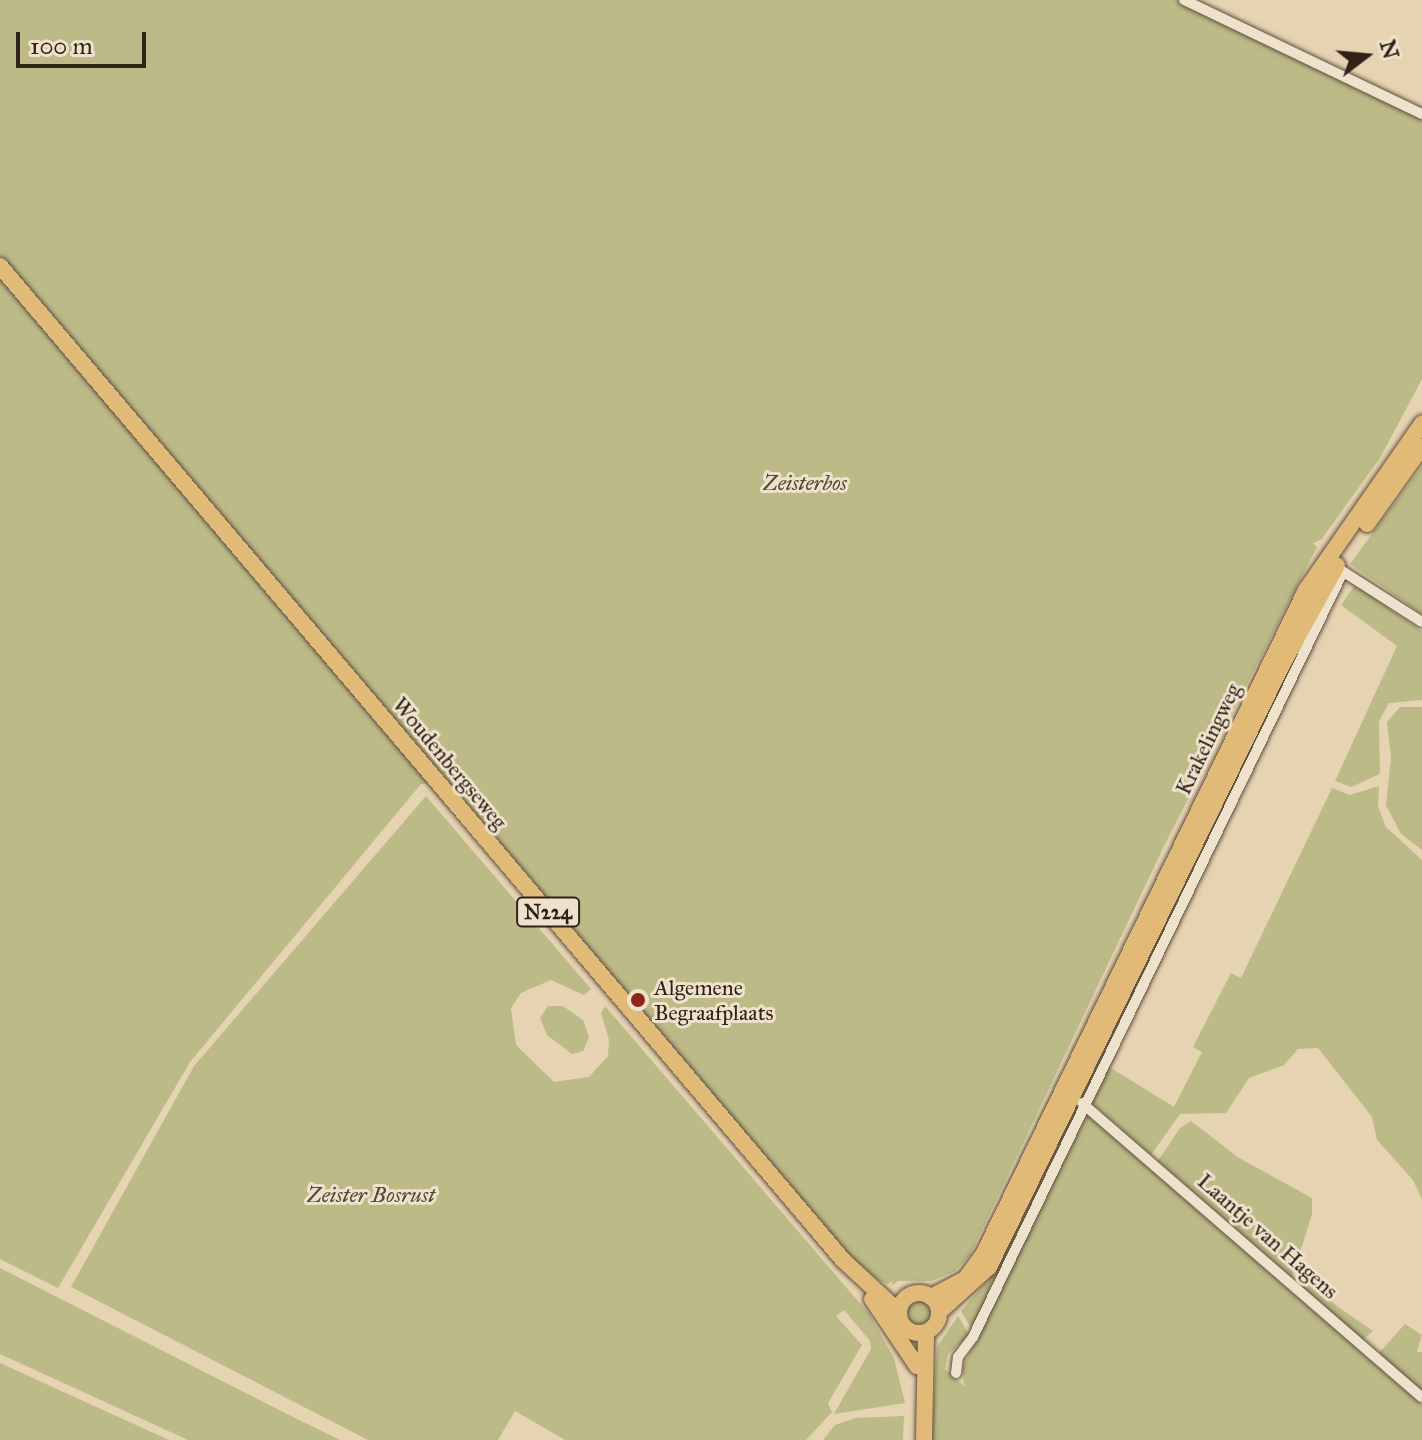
<!DOCTYPE html>
<html>
<head>
<meta charset="utf-8">
<style>
	body { margin:0 }
	#map { position:relative; width:1422px; height:1440px; overflow:hidden; background:#e5d3b1; font-family:"IM FELL Great Primer",serif }
	div>[style] { position:absolute }
	[style*='--x'] { left:calc(var(--x)*1px); top:calc(var(--y)*1px); width:calc(var(--w)*1px); rotate:calc(var(--a)*1deg) }
	.green>* { inset:0; background:#bcba87 }
	.round { border-radius:50% }
	.roads { filter:drop-shadow(0 0 2px #5e4e3f) drop-shadow(0 0 2px #5e4e3f) }
	.minor>* { height:10px; margin:-5px; padding:0 5px; transform-origin:5px; border-radius:5px; background:#eee2cc }
	.primary>* { height:16px; margin:-8px; padding:0 8px; transform-origin:8px; border-radius:8px; background:#e2ba78 }
	.primary>.ring { margin:-8px; padding:0; box-sizing:content-box; background:none; border:16px solid #e2ba78; border-radius:50% }
	.dots>* { width:22px; height:22px; translate:-50% -50%; box-sizing:border-box; border:4px solid #eee2cc; border-radius:50% }
	span { translate:-50% -50%; white-space:nowrap; text-align:center; line-height:1.15; -webkit-text-stroke:6px #eee2cc; paint-order:stroke }
	.shield-label span { padding:2px 6px; background:#eee2cc; border:2px solid; border-radius:6px; -webkit-text-stroke-width:0 }
	.shield-label { font-size:20px; color:#312119; font-weight:700 }
	.park-label { font-size:22px; color:#544734; font-style:italic }
	.street-label { font-size:22px; color:#312119 }
	.poi-label { font-size:22px; color:#312119 }
	.left { translate:0 -50%; text-align:left }
	.north { position:absolute; left:1326px; top:16px; width:80px; height:80px; -webkit-text-stroke:6px #eee2cc; paint-order:stroke; rotate:74deg; font-size:22px; font-weight:700; line-height:32px; text-align:center; color:#312119 }
	.north::after { content:''; display:block; margin:auto; width:28px; height:36px; background:#312119; clip-path:polygon(50% 0,100% 100%,50% 72%,0 100%) }
	.scale { position:absolute; left:16px; top:32px; width:130px; height:36px; box-sizing:border-box; border:4px solid #312119; border-top:0; padding-left:10px; font-size:24px; line-height:28px; white-space:nowrap; color:#312119; -webkit-text-stroke:6px #eee2cc; paint-order:stroke }
</style>
</head>
<body>
<div id="map">
	<div class="green">
		<i style="clip-path:polygon(0 0,1179px 0,1422px 118px,1422px 379px,1380px 458px,1321px 540px,1313px 543px,1317px 547px,1164px 846px,970px 1255px,955px 1271px,932px 1281px,898px 1281px,891px 1286px,893px 1281px,887px 1284px,865px 1273px,427px 784px,421px 784px,190px 1062px,58px 1288px,0 1259px)"></i>
		<i style="clip-path:polygon(1422px 466px,1422px 614px,1350px 564px)"></i>
		<i style="clip-path:polygon(1355px 585px,1422px 631px,1422px 700px,1389px 703px,1379px 721px,1380px 774px,1351px 787px,1335px 781px,1397px 646px,1341px 605px)"></i>
		<i style="clip-path:polygon(1400px 707px,1422px 707px,1422px 850px,1401px 834px,1386px 805px,1391px 758px,1387px 722px)"></i>
		<i style="clip-path:polygon(1379px 786px,1378px 806px,1386px 827px,1422px 860px,1422px 1199px,1413px 1180px,1377px 1140px,1372px 1117px,1318px 1048px,1298px 1049px,1284px 1065px,1249px 1078px,1226px 1113px,1180px 1114px,1151px 1155px,1091px 1102px,1106px 1065px,1174px 1107px,1202px 1052px,1193px 1047px,1231px 973px,1241px 978px,1332px 788px,1350px 795px)"></i>
		<i style="clip-path:polygon(426px 796px,591px 989px,584px 995px,551px 980px,521px 993px,511px 1008px,516px 1045px,554px 1082px,589px 1077px,608px 1056px,609px 1040px,601px 1013px,605px 1006px,869px 1314px,894px 1358px,905px 1403px,834px 1414px,871px 1349px,870px 1341px,844px 1310px,836px 1316px,862px 1345px,828px 1403px,832px 1412px,806px 1440px,565px 1440px,515px 1411px,498px 1440px,368px 1440px,71px 1287px,194px 1066px)"></i>
		<i style="clip-path:polygon(1180px 882px,1187px 887px,1085px 1096px,1083px 1090px)"></i>
		<i style="clip-path:polygon(548px 1006px,563px 1006px,583px 1020px,589px 1037px,583px 1051px,572px 1054px,547px 1035px,540px 1018px)"></i>
		<i style="clip-path:polygon(1087px 1115px,1422px 1405px,1422px 1440px,931px 1440px,937px 1347px,958px 1316px,969px 1335px,948px 1354px,945px 1369px,964px 1386px,963px 1367px)"></i>
		<i style="clip-path:polygon(1191px 1121px,1239px 1158px,1312px 1198px,1312px 1214px,1292px 1278px,1158px 1161px,1180px 1128px)"></i>
		<i style="clip-path:polygon(1063px 1122px,1072px 1127px,973px 1331px,961px 1311px,993px 1274px)"></i>
		<i style="clip-path:polygon(0 1268px,293px 1417px,340px 1440px,188px 1440px,0 1354px)"></i>
		<i style="clip-path:polygon(1304px 1278px,1338px 1307px,1373px 1331px,1363px 1340px,1299px 1284px)"></i>
		<i class="round" style="left:906px;top:1300px;width:26px;height:26px"></i>
		<i style="clip-path:polygon(1405px 1324px,1422px 1335px,1417px 1352px,1422px 1352px,1422px 1391px,1379px 1353px)"></i>
		<i style="clip-path:polygon(0 1363px,59px 1390px,169px 1440px,0 1440px)"></i>
		<i style="clip-path:polygon(904px 1416px,903px 1440px,823px 1440px,835px 1425px,855px 1418px)"></i>
	</div>
	<div class="roads">
		<div class="minor">
			<i style="--x:1184;--y:0;--w:264;--a:25.6"></i>
			<i style="--x:1339;--y:569;--w:98;--a:32.6"></i>
			<i style="--x:1082;--y:1103;--w:449;--a:40.9"></i>
			<i style="--x:956;--y:1373;--w:16;--a:-83"></i>
			<i style="--x:958;--y:1357;--w:25;--a:-53"></i>
			<i style="--x:973;--y:1337;--w:850;--a:-64.19"></i>
		</div>
		<div class="primary">
			<i style="--x:0;--y:266;--w:1303;--a:49.7"></i>
			<i style="--x:843;--y:1260;--w:76;--a:42.9"></i>
			<i style="--x:1367;--y:524;--w:95;--a:-54.5"></i>
			<i class="ring" style="left:899px;top:1293px;width:24px;height:24px"></i>
			<i style="--x:931;--y:1297;--w:40;--a:-28"></i>
			<i style="--x:966;--y:1278;--w:29;--a:-54"></i>
			<i style="--x:983;--y:1255;--w:739;--a:-64.09"></i>
			<i style="--x:1306;--y:590;--w:203;--a:-55.1"></i>
			<i style="--x:872;--y:1299;--w:81;--a:56.1"></i>
			<i style="--x:939;--y:1312;--w:67;--a:-42"></i>
			<i style="--x:989;--y:1267;--w:667;--a:-64.05"></i>
			<i style="--x:1281;--y:667;--w:116;--a:-61.2"></i>
			<i style="--x:924;--y:1440;--w:108;--a:-88.9"></i>
		</div>
	</div>
	<div class="dots">
		<i style="left:638px;top:1000px;background:#8f2418"></i>
	</div>
	<div class="shield-label">
		<span style="left:548px;top:912px">N224</span>
	</div>
	<div class="park-label">
		<span style="left:805px;top:483px">Zeisterbos</span>
		<span style="left:371px;top:1195px">Zeister Bosrust</span>
	</div>
	<div class="street-label">
		<span style="left:1208px;top:739px;rotate:-64deg">Krakelingweg</span>
		<span style="left:450px;top:763px;rotate:50deg">Woudenbergseweg</span>
		<span style="left:1268px;top:1236px;rotate:41deg">Laantje van Hagens</span>
	</div>
	<div class="poi-label">
		<span class="left" style="left:654px;top:1000px">Algemene<br>Begraafplaats</span>
	</div>
	<div class="north">N</div>
	<div class="scale">100 m</div>
</div>
</body>
</html>
